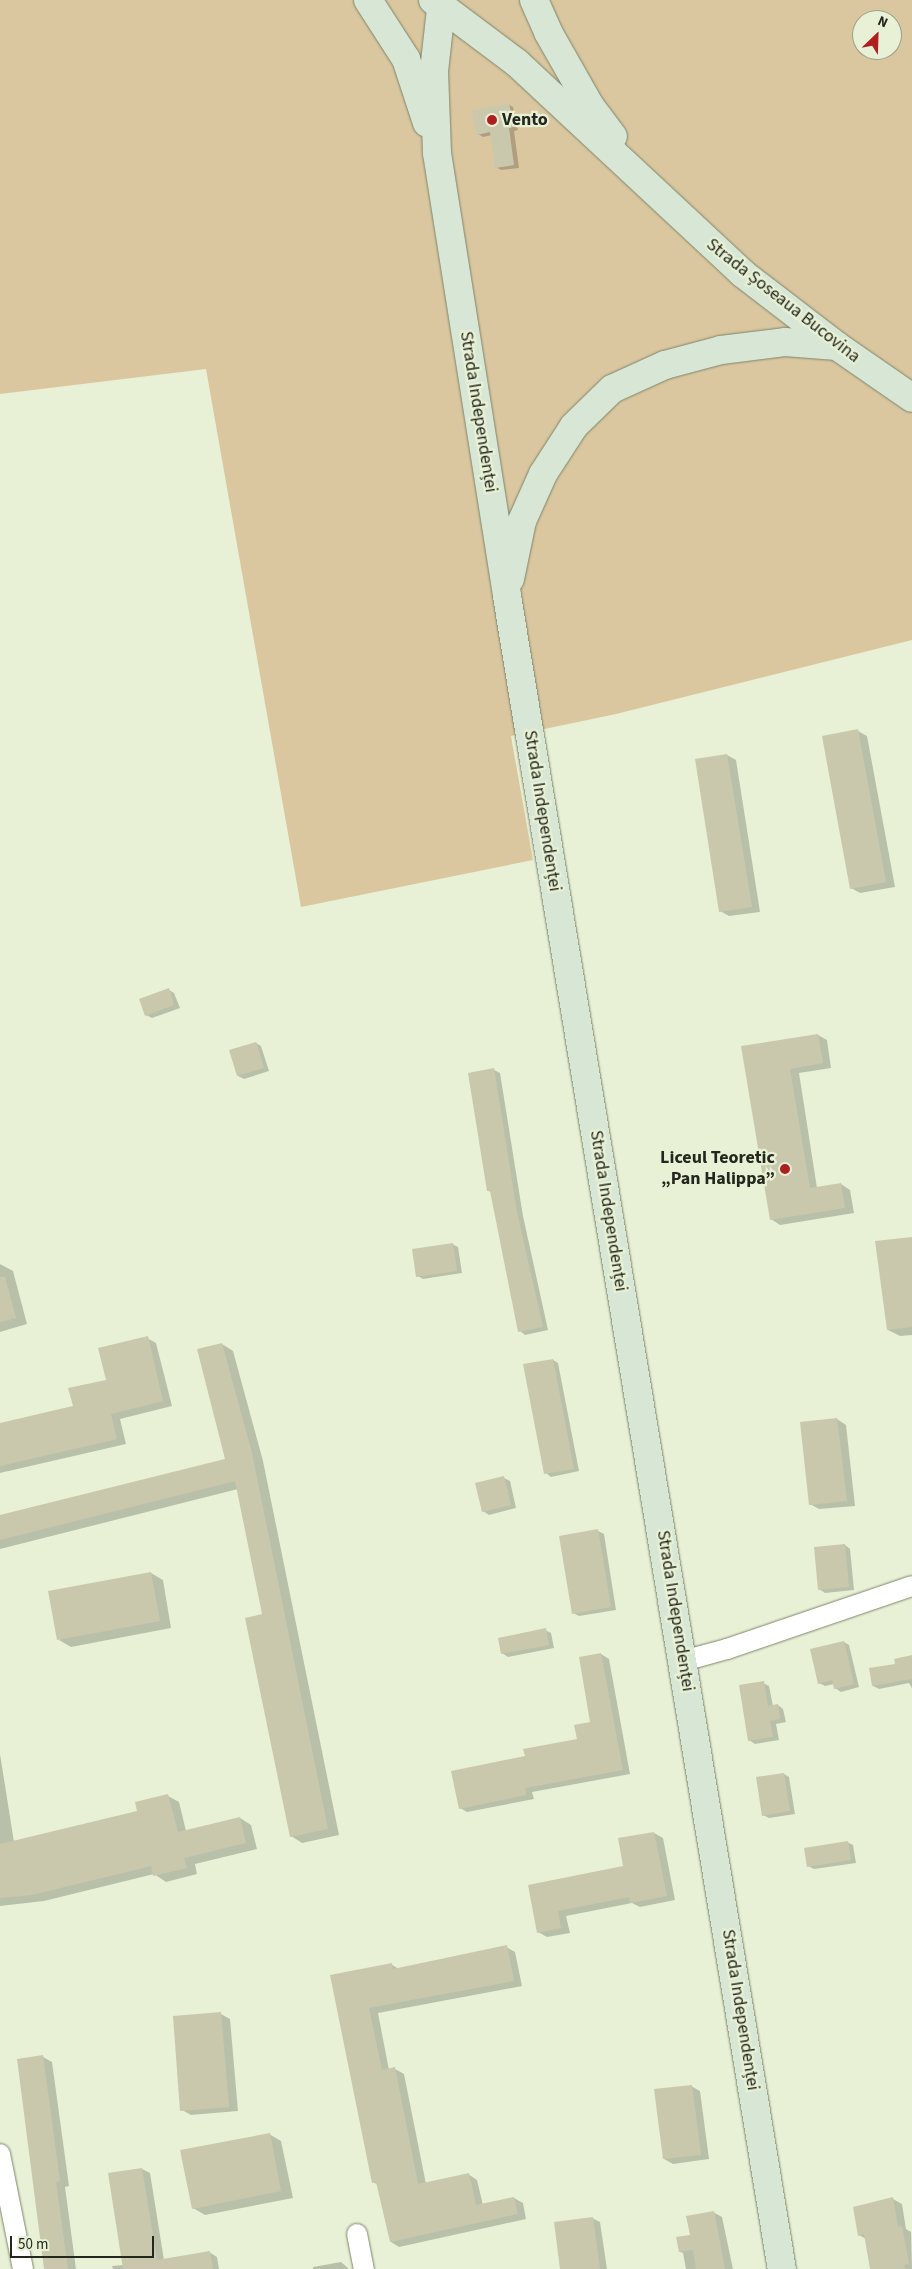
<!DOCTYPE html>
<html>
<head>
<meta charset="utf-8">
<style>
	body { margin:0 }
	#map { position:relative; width:912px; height:2269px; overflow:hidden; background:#e8f1d5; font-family:"Source Sans 3",sans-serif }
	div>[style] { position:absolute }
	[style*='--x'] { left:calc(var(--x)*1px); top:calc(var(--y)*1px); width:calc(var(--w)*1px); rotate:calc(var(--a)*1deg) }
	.green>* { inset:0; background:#dbc79f }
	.shadow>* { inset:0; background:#0003 }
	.building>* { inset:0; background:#cac8ac }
	.roads { filter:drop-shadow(0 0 1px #7e856c) drop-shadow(0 0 1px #7e856c) }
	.minor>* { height:20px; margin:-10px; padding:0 10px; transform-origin:10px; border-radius:10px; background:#fff }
	.secondary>* { height:28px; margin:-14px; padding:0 14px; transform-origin:14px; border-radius:14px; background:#d8e6d5 }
	.dots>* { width:14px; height:14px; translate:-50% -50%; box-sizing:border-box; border:2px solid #e8f1d5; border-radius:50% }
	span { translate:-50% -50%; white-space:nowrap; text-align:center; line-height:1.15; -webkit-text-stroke:4.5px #e8f1d5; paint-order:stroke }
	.poi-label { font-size:18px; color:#24271d; font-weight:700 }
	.left { translate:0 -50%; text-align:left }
	.right { translate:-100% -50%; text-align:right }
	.street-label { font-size:18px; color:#24271d }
	.north { position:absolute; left:852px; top:10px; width:50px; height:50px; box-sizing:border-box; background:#e8f1d5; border:1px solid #9aa08b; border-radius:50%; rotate:24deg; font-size:14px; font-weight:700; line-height:20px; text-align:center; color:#24271d }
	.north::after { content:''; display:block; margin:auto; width:18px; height:22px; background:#b01f1f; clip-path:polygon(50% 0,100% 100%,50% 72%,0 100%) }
	.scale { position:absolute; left:10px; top:2236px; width:144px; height:22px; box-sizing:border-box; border:2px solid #24271d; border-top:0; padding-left:6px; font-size:15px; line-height:18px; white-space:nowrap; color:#24271d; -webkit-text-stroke:4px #e8f1d5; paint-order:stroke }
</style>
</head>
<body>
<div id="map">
	<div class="green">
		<i style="clip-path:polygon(evenodd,0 0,912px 0,912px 640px,616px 714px,511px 736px,533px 860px,301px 907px,206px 369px,0 394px,0 0,862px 20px,892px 20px,892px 50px,862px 50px,862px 20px)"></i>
	</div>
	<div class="shadow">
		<i style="clip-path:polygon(508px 104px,513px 107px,518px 130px,514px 131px,519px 168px,501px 170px,496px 167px,492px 135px,483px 137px,478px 134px)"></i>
		<i style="clip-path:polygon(858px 731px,867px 736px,895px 887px,860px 893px,851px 888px)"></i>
		<i style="clip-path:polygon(727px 755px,736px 760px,760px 912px,729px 916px,720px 911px)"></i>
		<i style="clip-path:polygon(169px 990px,174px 993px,180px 1008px,152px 1018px,146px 1015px)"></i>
		<i style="clip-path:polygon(818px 1035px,827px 1040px,831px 1068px,799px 1073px,817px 1188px,841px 1184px,850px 1190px,854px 1213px,780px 1225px,771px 1219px,743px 1047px)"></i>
		<i style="clip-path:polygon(256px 1043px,261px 1046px,269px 1071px,244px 1079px,238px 1076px)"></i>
		<i style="clip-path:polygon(494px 1070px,500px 1073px,523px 1216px,548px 1330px,525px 1335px,520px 1331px,491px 1192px,488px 1191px)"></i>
		<i style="clip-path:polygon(912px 1238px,912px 1335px,900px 1336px,888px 1330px)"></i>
		<i style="clip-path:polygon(452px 1244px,458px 1247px,462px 1273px,423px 1279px,418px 1276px)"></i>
		<i style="clip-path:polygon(0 1264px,13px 1271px,27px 1324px,0 1332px)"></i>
		<i style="clip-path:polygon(147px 1338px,156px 1343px,172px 1406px,120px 1419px,126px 1444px,0 1473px,0 1424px,74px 1407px,107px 1380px)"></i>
		<i style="clip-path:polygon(222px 1344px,233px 1351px,263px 1461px,339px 1835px,302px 1843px,291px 1836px,264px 1615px,238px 1489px,0 1549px,0 1516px,227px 1460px)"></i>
		<i style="clip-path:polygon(553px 1360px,558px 1363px,579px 1471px,551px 1477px,546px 1473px)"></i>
		<i style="clip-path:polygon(837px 1419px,846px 1425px,855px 1506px,819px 1509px,810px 1504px)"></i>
		<i style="clip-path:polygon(504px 1478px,510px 1481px,516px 1508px,489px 1515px,483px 1511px)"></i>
		<i style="clip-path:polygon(598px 1531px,604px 1534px,616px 1610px,579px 1616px,573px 1613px)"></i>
		<i style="clip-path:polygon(845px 1545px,850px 1549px,854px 1590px,825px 1593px,819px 1589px)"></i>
		<i style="clip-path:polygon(151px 1573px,163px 1580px,171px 1628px,71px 1647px,59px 1640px)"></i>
		<i style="clip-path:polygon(545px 1630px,551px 1633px,554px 1648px,508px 1657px,502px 1653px)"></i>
		<i style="clip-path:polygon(844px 1642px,849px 1645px,859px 1687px,841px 1692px,835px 1688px,834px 1684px,825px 1686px,819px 1683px)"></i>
		<i style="clip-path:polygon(601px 1654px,609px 1659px,630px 1774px,532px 1792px,534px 1799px,467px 1812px,460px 1808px,526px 1757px,578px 1740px,592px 1723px)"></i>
		<i style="clip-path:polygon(912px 1657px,912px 1688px,909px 1683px,879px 1689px,873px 1686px,897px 1665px)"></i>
		<i style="clip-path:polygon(763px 1683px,769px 1686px,773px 1706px,778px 1705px,783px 1709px,786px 1722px,776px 1724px,779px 1740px,755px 1744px,749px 1740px)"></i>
		<i style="clip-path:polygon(0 1754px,14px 1842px,139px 1812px,168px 1796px,179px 1802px,186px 1831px,240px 1818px,251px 1825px,257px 1849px,195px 1864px,197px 1874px,166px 1882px,154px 1874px,44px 1901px,0 1906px)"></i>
		<i style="clip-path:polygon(784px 1774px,789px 1777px,795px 1814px,769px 1818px,763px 1815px)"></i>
		<i style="clip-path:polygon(654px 1833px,663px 1838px,675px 1900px,640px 1907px,632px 1903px,566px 1916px,570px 1933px,547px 1937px,538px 1932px,529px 1886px,625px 1867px)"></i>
		<i style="clip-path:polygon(847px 1842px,853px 1845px,856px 1863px,814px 1869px,808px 1866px)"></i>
		<i style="clip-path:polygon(506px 1947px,515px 1952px,522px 1986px,378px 2013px,389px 2070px,395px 2069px,404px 2074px,426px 2184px,468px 2174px,477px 2180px,483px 2205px,514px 2198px,523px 2203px,526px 2219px,399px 2247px,391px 2242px,378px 2185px,373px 2182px,332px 1976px,392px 1965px,399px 1969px)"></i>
		<i style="clip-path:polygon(221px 2014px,230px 2019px,238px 2111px,191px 2115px,182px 2110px,174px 2017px)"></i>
		<i style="clip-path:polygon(43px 2057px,52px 2062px,69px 2186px,65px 2187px,76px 2269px,45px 2269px)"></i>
		<i style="clip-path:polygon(691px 2086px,700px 2091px,709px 2159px,673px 2164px,664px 2159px)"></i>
		<i style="clip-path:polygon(269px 2134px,281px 2141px,293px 2198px,205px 2215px,193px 2208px)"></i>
		<i style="clip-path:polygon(142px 2169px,150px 2173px,164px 2260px,209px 2252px,217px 2257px,219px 2269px,113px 2269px,112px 2266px,124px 2265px,109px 2174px)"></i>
		<i style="clip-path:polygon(893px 2199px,902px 2204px,906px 2229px,911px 2232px,912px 2269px,871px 2269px,866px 2239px,859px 2235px)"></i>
		<i style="clip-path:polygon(713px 2212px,722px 2217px,733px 2269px,686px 2269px,683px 2253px,680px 2252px,691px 2236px)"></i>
		<i style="clip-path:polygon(592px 2218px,600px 2222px,607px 2269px,561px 2269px)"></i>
		<i style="clip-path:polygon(341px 2262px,349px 2269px,313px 2269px,313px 2267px)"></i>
	</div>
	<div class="building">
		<i style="clip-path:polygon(509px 103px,514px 127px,509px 128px,514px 165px,495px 168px,490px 132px,477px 135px,472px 111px)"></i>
		<i style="clip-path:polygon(858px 729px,886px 882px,850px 889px,822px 736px)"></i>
		<i style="clip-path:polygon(727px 754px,752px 907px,719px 912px,695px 759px)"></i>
		<i style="clip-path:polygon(169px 988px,174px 1005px,145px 1016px,139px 999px)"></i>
		<i style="clip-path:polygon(818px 1034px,823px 1063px,790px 1069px,810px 1188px,841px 1183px,845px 1208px,770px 1220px,741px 1046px)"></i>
		<i style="clip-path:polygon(256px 1042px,264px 1068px,237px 1076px,229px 1050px)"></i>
		<i style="clip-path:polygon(494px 1068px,517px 1212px,543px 1327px,518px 1332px,490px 1191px,487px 1191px,468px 1073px)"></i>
		<i style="clip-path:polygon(912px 1237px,912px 1327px,887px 1330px,875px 1241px)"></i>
		<i style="clip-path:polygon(453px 1243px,457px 1271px,416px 1277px,412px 1249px)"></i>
		<i style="clip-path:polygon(0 1277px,5px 1277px,16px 1318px,0 1322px)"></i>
		<i style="clip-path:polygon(148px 1336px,163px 1401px,111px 1414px,117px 1439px,0 1466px,0 1423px,73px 1406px,68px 1388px,106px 1380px,98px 1348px)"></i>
		<i style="clip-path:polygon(222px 1343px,252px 1453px,328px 1829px,290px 1837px,245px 1618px,262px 1614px,235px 1481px,0 1540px,0 1515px,225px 1459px,197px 1349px)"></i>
		<i style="clip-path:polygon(553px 1359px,574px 1469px,544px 1474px,523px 1364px)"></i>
		<i style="clip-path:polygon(837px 1418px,847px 1501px,809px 1505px,800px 1422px)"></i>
		<i style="clip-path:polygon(504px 1476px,511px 1505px,482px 1512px,475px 1483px)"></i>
		<i style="clip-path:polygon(598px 1529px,611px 1607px,572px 1614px,559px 1536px)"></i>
		<i style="clip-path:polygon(845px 1544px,849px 1587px,818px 1590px,814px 1547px)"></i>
		<i style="clip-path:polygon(151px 1572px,160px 1621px,57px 1640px,48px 1591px)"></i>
		<i style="clip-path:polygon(546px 1628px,549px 1645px,501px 1654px,498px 1638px)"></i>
		<i style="clip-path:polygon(844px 1641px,854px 1684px,834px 1689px,832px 1680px,818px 1684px,810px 1649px)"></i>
		<i style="clip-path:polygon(601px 1653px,623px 1770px,525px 1788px,526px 1795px,459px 1809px,451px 1771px,525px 1756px,523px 1749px,577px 1739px,574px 1725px,590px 1722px,579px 1657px)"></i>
		<i style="clip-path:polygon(912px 1655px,912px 1679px,872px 1686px,869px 1668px,895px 1664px,894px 1659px)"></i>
		<i style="clip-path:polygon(764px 1681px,768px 1706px,778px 1704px,780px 1719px,770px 1721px,773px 1737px,748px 1741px,739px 1685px)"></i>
		<i style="clip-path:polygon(784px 1773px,790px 1811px,762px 1816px,756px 1777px)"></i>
		<i style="clip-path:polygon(168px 1794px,178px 1832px,240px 1817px,246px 1843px,184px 1858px,187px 1868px,153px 1876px,151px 1866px,32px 1895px,0 1898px,0 1844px,137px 1811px,135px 1802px)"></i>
		<i style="clip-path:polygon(654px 1832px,667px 1896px,630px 1903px,629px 1897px,558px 1911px,561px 1928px,537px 1933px,528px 1885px,623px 1866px,618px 1838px)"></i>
		<i style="clip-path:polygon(848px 1841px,851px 1860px,807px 1867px,804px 1848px)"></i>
		<i style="clip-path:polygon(507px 1945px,514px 1981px,369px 2008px,382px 2070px,395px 2067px,418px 2184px,469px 2173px,476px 2205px,514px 2197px,518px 2214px,390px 2242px,376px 2182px,372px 2183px,330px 1975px,392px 1963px,393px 1969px)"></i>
		<i style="clip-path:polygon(221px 2012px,229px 2107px,180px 2111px,173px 2016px)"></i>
		<i style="clip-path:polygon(43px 2055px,60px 2181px,56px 2182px,68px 2269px,44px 2269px,17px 2059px)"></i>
		<i style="clip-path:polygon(692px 2085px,701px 2155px,663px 2159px,654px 2089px)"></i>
		<i style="clip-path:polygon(270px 2133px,281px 2191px,192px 2209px,180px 2150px)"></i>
		<i style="clip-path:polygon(142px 2168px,157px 2260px,210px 2251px,213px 2269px,123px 2269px,108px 2173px)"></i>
		<i style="clip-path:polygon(893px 2197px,898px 2227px,902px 2226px,909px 2264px,904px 2265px,905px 2269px,870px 2269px,864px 2234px,858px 2236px,853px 2207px)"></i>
		<i style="clip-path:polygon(714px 2211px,725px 2269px,696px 2269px,693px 2250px,679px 2252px,676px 2237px,690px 2235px,686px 2216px)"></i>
		<i style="clip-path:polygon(593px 2217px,600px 2269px,560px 2269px,554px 2222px)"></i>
	</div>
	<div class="roads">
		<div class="minor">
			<i style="--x:683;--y:1661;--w:46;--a:-15.3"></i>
			<i style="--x:727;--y:1649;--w:195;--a:-18.8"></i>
			<i style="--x:0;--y:2154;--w:117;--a:78.7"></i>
			<i style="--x:357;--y:2234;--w:36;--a:79"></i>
		</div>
		<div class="secondary">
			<i style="--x:368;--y:0;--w:70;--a:57.2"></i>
			<i style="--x:406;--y:59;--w:67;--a:71.8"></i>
			<i style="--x:433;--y:0;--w:105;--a:36.9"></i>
			<i style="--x:517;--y:63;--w:308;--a:43"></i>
			<i style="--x:742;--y:273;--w:120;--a:37.5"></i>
			<i style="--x:837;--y:346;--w:91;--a:34.7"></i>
			<i style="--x:442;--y:0;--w:71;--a:96.4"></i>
			<i style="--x:434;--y:71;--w:82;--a:87.9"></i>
			<i style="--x:437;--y:153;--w:448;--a:81"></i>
			<i style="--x:507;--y:596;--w:1695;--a:80.67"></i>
			<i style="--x:534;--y:0;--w:35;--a:66"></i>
			<i style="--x:548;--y:32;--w:85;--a:60.4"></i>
			<i style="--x:590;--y:106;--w:38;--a:53"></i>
			<i style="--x:510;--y:579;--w:59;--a:-78.3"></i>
			<i style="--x:522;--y:521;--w:51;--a:-65.9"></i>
			<i style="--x:543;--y:474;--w:57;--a:-57.1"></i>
			<i style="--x:574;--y:426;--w:53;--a:-44.2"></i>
			<i style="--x:612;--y:389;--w:58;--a:-24.4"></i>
			<i style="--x:665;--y:365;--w:58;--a:-15"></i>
			<i style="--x:721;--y:350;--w:64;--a:-7.1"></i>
			<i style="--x:785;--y:342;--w:52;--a:4.4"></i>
		</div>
	</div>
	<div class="dots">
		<i style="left:492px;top:120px;background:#b01f1f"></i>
		<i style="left:785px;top:1169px;background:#b01f1f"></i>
	</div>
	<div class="poi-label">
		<span class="left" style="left:502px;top:120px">Vento</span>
		<span class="right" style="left:775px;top:1169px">Liceul Teoretic<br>„Pan Halippa”</span>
	</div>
	<div class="street-label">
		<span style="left:783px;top:301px;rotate:38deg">Strada Șoseaua Bucovina</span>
		<span style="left:478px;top:412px;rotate:81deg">Strada Independenței</span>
		<span style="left:542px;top:811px;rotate:81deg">Strada Independenței</span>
		<span style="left:608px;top:1211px;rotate:81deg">Strada Independenței</span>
		<span style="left:675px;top:1611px;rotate:81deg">Strada Independenței</span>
		<span style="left:740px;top:2010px;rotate:81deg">Strada Independenței</span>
	</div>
	<div class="north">N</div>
	<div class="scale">50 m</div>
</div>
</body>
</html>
